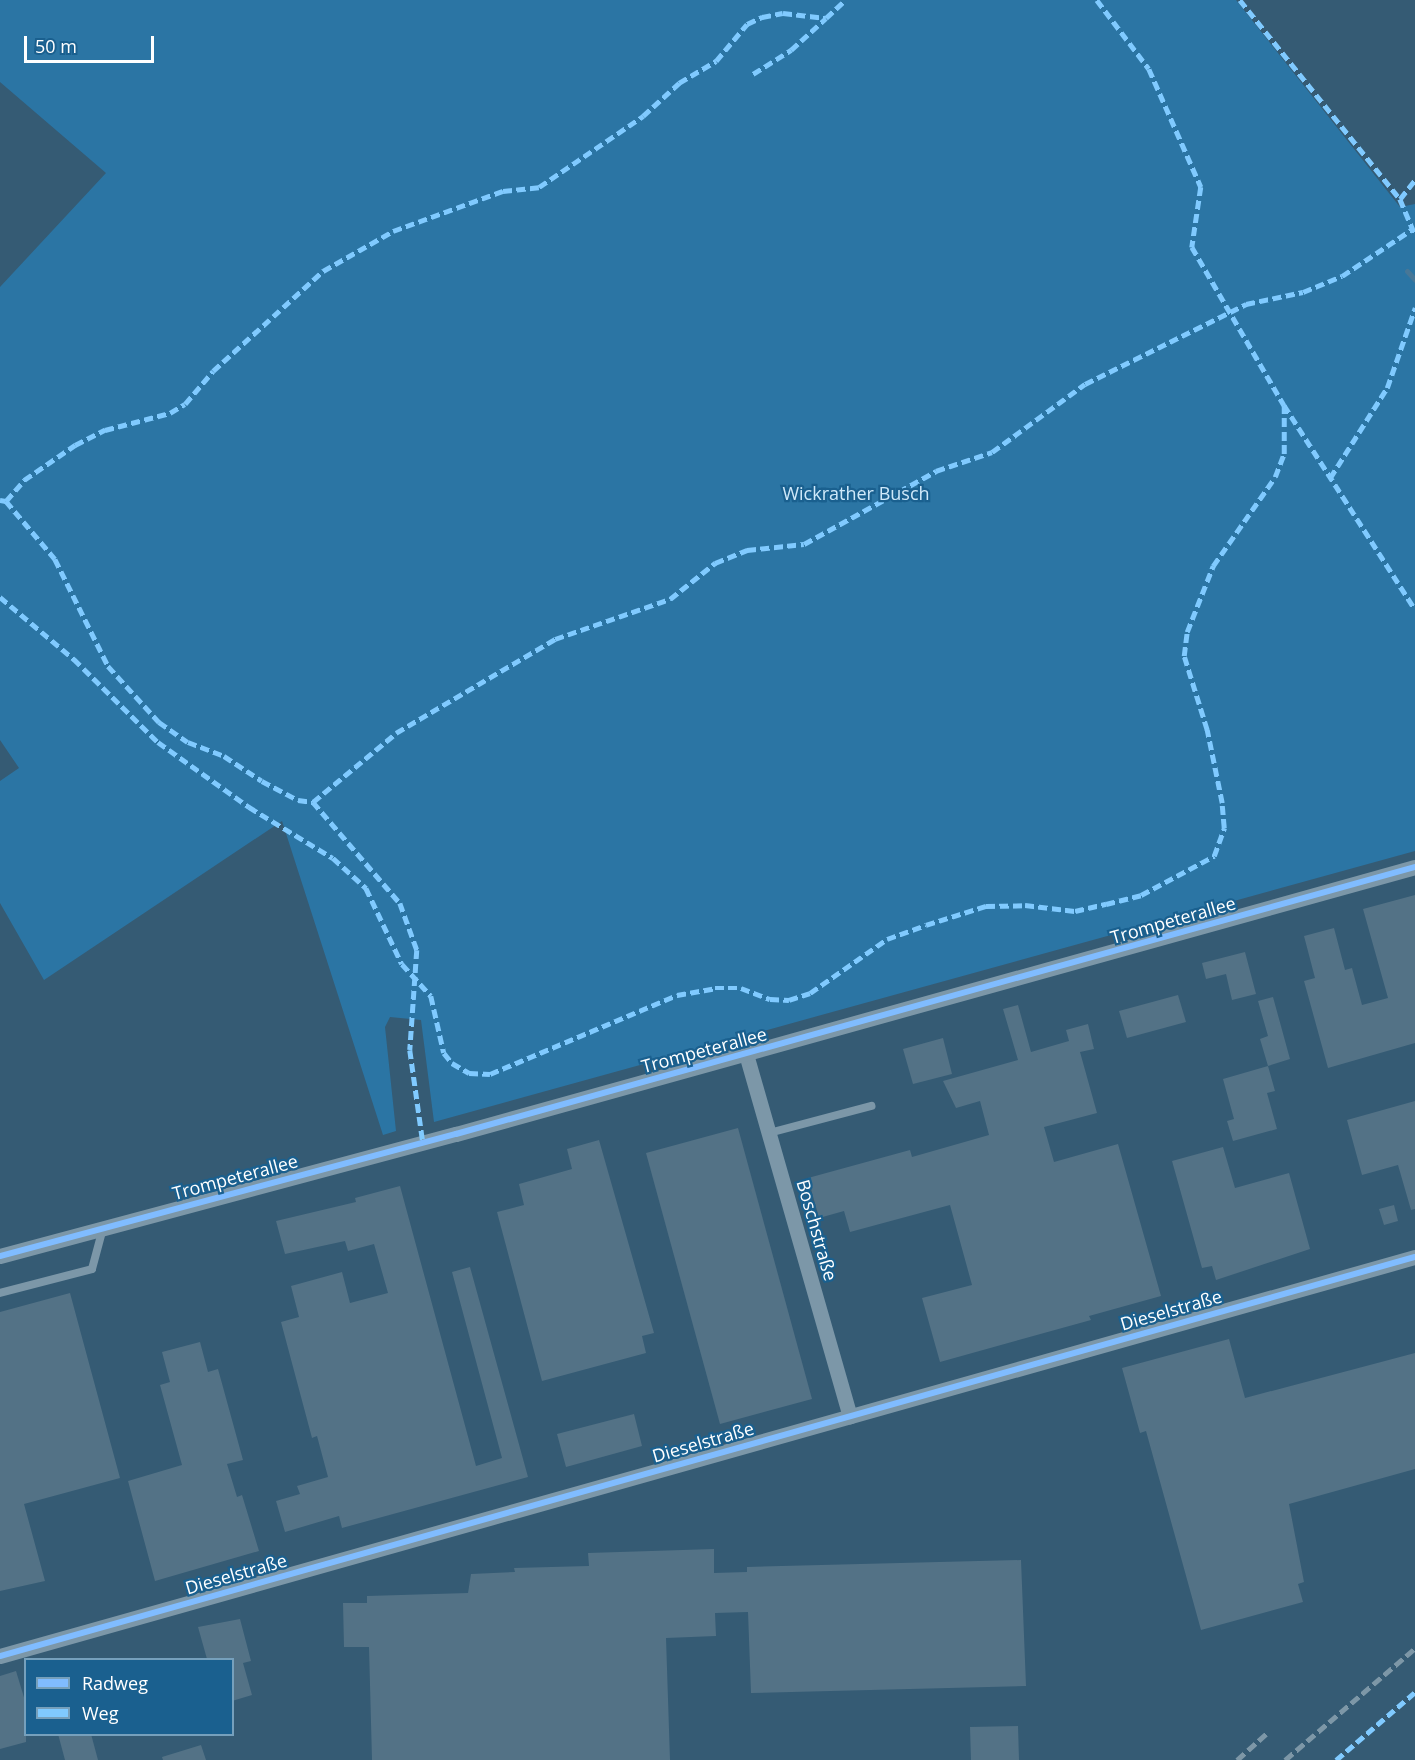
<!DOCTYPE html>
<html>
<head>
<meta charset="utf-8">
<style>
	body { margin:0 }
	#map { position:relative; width:1415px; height:1760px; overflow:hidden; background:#355b74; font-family:"Open Sans",sans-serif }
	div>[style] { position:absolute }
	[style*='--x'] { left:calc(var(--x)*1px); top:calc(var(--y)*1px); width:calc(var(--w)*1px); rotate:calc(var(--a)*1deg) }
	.green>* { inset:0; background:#2b75a4 }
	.stream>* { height:5px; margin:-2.5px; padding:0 2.5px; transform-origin:2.5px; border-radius:2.5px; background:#477797 }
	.building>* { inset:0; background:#537286 }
	.lane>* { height:8px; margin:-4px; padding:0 4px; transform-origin:4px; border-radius:4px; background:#7c97a8 }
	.street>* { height:15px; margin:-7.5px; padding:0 7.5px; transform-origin:7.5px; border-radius:7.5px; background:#7c97a8 }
	.rail>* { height:4.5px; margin-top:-2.25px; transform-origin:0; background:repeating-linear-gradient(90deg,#7d97a7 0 10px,transparent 0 14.5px) }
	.quiet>* { height:4.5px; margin-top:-2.25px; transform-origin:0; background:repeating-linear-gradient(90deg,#80caff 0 9px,transparent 0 13.5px) }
	.cycleway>* { height:6px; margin:-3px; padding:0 3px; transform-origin:3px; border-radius:3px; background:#80bcff }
	span { translate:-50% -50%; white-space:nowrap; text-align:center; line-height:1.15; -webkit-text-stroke:4.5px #1a608f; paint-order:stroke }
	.park-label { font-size:18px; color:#cfe9fa }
	.street-label { font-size:18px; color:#fff }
	.legend { position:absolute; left:24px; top:1658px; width:210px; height:78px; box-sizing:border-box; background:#1a608f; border:2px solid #76a0bc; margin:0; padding:8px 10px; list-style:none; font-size:18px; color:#fff }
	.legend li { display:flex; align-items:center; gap:12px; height:30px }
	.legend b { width:30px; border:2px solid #76a0bc }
	.scale { position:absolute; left:24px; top:36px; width:130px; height:27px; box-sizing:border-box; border:3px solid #fff; border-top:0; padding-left:8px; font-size:18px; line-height:21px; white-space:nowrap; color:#fff; -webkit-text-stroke:4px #1a608f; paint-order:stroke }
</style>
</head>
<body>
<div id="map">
	<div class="green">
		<i style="clip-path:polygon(0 0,1236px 0,1400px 207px,1415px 204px,1415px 851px,434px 1122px,421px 1020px,390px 1017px,385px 1027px,396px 1131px,383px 1135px,282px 821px,44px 980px,0 903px,0 781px,19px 768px,0 740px,0 287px,106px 173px,0 82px)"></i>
	</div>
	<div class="stream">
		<i style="--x:1407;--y:271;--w:12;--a:48"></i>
	</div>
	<div class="building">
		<i style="clip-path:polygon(1415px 895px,1415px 1043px,1328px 1068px,1304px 981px,1315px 978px,1304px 936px,1334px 928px,1345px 970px,1352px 968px,1362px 1005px,1388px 998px,1363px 909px)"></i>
		<i style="clip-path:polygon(1245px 952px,1256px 994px,1232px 1000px,1226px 974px,1206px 979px,1202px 963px)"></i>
		<i style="clip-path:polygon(1178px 995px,1186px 1022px,1127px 1038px,1119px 1011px)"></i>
		<i style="clip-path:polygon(1273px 997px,1290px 1059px,1268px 1066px,1260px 1039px,1268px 1036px,1258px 1001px)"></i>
		<i style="clip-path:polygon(1018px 1005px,1031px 1052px,1069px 1041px,1066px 1030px,1088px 1024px,1094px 1049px,1080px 1052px,1097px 1113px,1044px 1127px,1054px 1162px,1118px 1144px,1161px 1296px,1089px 1316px,1091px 1320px,940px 1362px,922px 1298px,972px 1285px,950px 1205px,850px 1232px,844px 1211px,819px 1218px,808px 1178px,910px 1150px,912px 1157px,989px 1135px,980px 1101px,956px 1108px,943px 1081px,1018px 1060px,1003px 1009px)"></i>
		<i style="clip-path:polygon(943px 1038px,952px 1074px,913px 1084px,903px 1049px)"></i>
		<i style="clip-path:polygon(1268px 1066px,1275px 1091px,1267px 1093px,1277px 1129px,1233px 1141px,1227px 1121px,1234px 1119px,1223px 1079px)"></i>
		<i style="clip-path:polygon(1415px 1101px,1415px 1209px,1411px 1210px,1398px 1165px,1362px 1175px,1347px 1120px)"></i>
		<i style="clip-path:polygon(738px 1128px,812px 1399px,720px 1424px,646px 1153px)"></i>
		<i style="clip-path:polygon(599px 1140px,654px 1333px,642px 1336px,646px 1353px,542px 1381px,497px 1212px,524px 1205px,519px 1184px,572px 1169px,567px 1149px)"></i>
		<i style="clip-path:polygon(1223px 1147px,1235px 1188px,1289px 1173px,1310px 1249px,1216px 1280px,1212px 1266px,1202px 1268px,1172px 1161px)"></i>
		<i style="clip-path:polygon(400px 1186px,476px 1466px,502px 1458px,452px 1272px,470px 1267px,528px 1477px,342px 1528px,339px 1516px,285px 1532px,276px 1501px,300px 1494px,297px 1486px,328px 1477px,317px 1436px,312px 1438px,281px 1322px,299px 1317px,291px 1286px,342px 1272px,350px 1303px,388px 1293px,374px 1244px,348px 1251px,345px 1241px,285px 1254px,276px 1221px,356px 1202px,355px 1198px)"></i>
		<i style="clip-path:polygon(1394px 1205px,1398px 1221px,1384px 1225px,1379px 1209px)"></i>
		<i style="clip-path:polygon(70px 1293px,120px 1478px,24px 1504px,45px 1581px,0 1591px,0 1312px)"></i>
		<i style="clip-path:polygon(1229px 1339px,1245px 1398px,1415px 1353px,1415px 1469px,1289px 1504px,1304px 1582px,1298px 1584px,1303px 1602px,1201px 1630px,1146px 1431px,1140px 1433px,1122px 1368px)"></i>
		<i style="clip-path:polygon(200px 1342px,208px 1372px,218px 1369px,243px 1460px,227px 1464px,237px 1497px,242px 1495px,259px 1551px,155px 1581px,128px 1481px,182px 1465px,160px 1385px,170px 1382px,162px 1352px)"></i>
		<i style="clip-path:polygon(634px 1414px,642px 1446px,566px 1467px,557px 1434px)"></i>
		<i style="clip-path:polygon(714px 1549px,714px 1573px,747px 1572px,747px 1567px,1021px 1560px,1026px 1686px,751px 1693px,748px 1612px,715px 1613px,716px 1636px,666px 1638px,670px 1760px,372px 1760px,369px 1647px,344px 1647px,343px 1603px,367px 1603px,367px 1596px,468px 1593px,471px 1574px,515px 1572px,514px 1568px,589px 1566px,588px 1553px)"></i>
		<i style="clip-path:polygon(240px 1619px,251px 1661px,243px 1663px,252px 1695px,232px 1701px,232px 1659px,207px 1659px,198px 1627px)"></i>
		<i style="clip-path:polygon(16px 1671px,26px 1704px,26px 1742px,0 1749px,0 1676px)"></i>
		<i style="clip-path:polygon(1018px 1726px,1019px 1760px,971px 1760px,970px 1727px)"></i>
		<i style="clip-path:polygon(58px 1734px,91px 1734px,98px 1760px,65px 1760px)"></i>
		<i style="clip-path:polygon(201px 1745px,206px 1760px,163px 1760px,162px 1757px)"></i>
	</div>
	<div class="lane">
		<i style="--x:769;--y:1133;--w:106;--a:-14.8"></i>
		<i style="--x:0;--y:1293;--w:95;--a:-14.6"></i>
		<i style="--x:92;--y:1269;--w:42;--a:-75"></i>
	</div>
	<div class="street">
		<i style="--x:746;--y:1054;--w:377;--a:74"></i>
		<i style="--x:0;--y:1256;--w:472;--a:-15"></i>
		<i style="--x:456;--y:1134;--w:995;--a:-15.56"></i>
		<i style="--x:0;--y:1656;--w:1470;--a:-15.75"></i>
	</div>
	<div class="rail">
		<i style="--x:1237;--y:1760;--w:39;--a:-42"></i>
		<i style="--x:1285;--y:1760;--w:172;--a:-40.7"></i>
	</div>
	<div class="quiet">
		<i style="--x:1097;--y:0;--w:86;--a:53"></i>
		<i style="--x:1149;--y:69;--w:129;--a:66.2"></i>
		<i style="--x:1201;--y:187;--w:61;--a:98.5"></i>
		<i style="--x:1192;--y:247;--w:183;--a:59.8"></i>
		<i style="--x:1284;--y:405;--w:242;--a:57.3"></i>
		<i style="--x:1240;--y:0;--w:255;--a:51.2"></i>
		<i style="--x:1400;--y:199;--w:39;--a:67"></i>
		<i style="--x:753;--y:74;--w:45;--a:-32.3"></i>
		<i style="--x:791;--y:50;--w:47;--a:-42.4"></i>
		<i style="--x:1400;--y:199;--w:24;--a:-52"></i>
		<i style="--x:1330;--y:478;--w:107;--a:-57.7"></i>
		<i style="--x:1387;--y:388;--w:85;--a:-70.7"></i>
		<i style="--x:0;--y:500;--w:6;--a:9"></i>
		<i style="--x:6;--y:501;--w:76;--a:49.8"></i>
		<i style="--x:55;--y:559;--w:119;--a:63.6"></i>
		<i style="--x:108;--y:666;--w:76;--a:47.7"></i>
		<i style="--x:159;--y:722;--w:35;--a:35"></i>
		<i style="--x:188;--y:742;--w:39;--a:21"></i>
		<i style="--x:224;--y:756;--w:45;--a:33.3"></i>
		<i style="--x:262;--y:781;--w:41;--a:27.8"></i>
		<i style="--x:298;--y:800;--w:15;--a:8"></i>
		<i style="--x:313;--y:802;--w:108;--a:-39.7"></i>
		<i style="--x:396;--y:733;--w:185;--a:-30.6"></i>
		<i style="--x:555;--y:639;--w:122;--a:-19.2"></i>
		<i style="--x:670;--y:599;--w:58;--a:-38.7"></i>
		<i style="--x:715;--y:563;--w:35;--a:-22"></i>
		<i style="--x:747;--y:550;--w:57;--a:-6"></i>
		<i style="--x:804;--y:544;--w:151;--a:-28.9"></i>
		<i style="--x:936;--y:471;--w:59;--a:-18.7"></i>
		<i style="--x:992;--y:452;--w:115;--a:-36.2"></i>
		<i style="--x:1085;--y:384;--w:180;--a:-26.4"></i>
		<i style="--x:1246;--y:304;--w:58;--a:-11.9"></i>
		<i style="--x:1303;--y:292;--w:42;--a:-22.3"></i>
		<i style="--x:1342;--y:276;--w:83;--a:-33.7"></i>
		<i style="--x:6;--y:501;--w:28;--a:-49"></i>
		<i style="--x:24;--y:480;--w:62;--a:-34.5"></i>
		<i style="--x:75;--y:445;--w:34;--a:-27"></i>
		<i style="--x:105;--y:430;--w:67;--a:-14.7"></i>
		<i style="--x:170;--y:413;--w:17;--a:-31"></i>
		<i style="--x:185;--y:404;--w:43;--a:-49.7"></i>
		<i style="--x:213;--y:371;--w:149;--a:-42.3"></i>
		<i style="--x:323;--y:271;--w:81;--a:-29.7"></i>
		<i style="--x:393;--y:231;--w:117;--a:-20"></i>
		<i style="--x:503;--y:191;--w:36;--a:-6"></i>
		<i style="--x:539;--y:187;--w:126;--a:-34.3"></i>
		<i style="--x:643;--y:116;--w:49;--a:-42.5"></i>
		<i style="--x:679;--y:83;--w:43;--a:-30.7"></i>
		<i style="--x:716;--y:61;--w:48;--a:-50"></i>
		<i style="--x:747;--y:24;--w:17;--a:-25"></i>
		<i style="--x:762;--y:17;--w:21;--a:-11"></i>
		<i style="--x:783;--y:13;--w:43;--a:6.6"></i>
		<i style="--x:826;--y:18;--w:26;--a:-43"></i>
		<i style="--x:0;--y:597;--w:97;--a:40"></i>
		<i style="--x:74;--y:659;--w:118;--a:44.7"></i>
		<i style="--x:158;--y:742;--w:112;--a:35.5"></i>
		<i style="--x:249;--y:807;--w:98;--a:31.3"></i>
		<i style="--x:333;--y:858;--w:45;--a:42.3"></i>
		<i style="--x:366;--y:888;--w:84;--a:64.7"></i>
		<i style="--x:402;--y:964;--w:43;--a:47.8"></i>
		<i style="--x:431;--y:996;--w:58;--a:77.2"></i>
		<i style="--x:444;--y:1053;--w:13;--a:51"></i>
		<i style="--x:452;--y:1063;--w:20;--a:30"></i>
		<i style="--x:469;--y:1073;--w:21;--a:3"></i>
		<i style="--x:490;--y:1074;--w:203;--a:-22.9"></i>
		<i style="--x:677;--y:995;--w:39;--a:-10"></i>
		<i style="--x:715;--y:988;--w:26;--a:0"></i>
		<i style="--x:741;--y:988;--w:31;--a:21"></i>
		<i style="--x:770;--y:999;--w:19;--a:3"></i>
		<i style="--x:789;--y:1000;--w:22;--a:-18"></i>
		<i style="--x:810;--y:993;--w:94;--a:-35"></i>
		<i style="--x:887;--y:939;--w:41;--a:-19.7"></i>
		<i style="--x:926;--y:925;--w:63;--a:-17.6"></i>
		<i style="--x:986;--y:906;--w:39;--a:-1"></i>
		<i style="--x:1025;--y:905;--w:50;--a:6.8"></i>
		<i style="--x:1075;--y:911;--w:32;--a:-13"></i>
		<i style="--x:1106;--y:904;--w:36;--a:-14"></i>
		<i style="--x:1141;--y:895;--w:83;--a:-28.1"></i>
		<i style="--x:1214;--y:856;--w:30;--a:-70"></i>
		<i style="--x:1224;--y:828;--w:25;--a:-95"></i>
		<i style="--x:1222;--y:803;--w:75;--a:-101.6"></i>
		<i style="--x:1207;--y:730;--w:77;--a:-107.3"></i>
		<i style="--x:1184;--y:656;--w:24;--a:-83"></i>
		<i style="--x:1187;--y:632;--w:71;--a:-68.5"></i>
		<i style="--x:1213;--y:566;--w:108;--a:-55.1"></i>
		<i style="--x:1275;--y:477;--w:25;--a:-69"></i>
		<i style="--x:1284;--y:454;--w:49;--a:-90"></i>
		<i style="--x:313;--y:802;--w:133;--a:49.3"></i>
		<i style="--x:400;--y:903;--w:50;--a:70.1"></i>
		<i style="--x:417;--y:950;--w:100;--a:94"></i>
		<i style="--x:410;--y:1050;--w:93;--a:82"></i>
		<i style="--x:1336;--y:1760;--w:104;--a:-40.7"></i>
	</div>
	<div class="cycleway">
		<i style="--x:0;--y:1256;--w:472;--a:-15"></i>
		<i style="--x:456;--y:1134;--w:995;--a:-15.56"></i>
		<i style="--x:0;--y:1656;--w:1470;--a:-15.75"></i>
	</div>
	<div class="park-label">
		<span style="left:856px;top:493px">Wickrather Busch</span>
	</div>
	<div class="street-label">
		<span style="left:1173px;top:920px;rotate:-16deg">Trompeterallee</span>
		<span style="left:704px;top:1050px;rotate:-15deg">Trompeterallee</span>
		<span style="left:235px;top:1177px;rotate:-15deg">Trompeterallee</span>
		<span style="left:817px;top:1230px;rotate:74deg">Boschstraße</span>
		<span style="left:1171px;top:1310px;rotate:-16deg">Dieselstraße</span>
		<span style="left:703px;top:1442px;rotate:-16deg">Dieselstraße</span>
		<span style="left:236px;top:1574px;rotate:-16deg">Dieselstraße</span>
	</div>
	<ul class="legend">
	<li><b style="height:8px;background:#80bcff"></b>Radweg</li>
	<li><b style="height:8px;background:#80caff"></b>Weg</li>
	</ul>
	<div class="scale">50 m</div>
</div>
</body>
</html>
